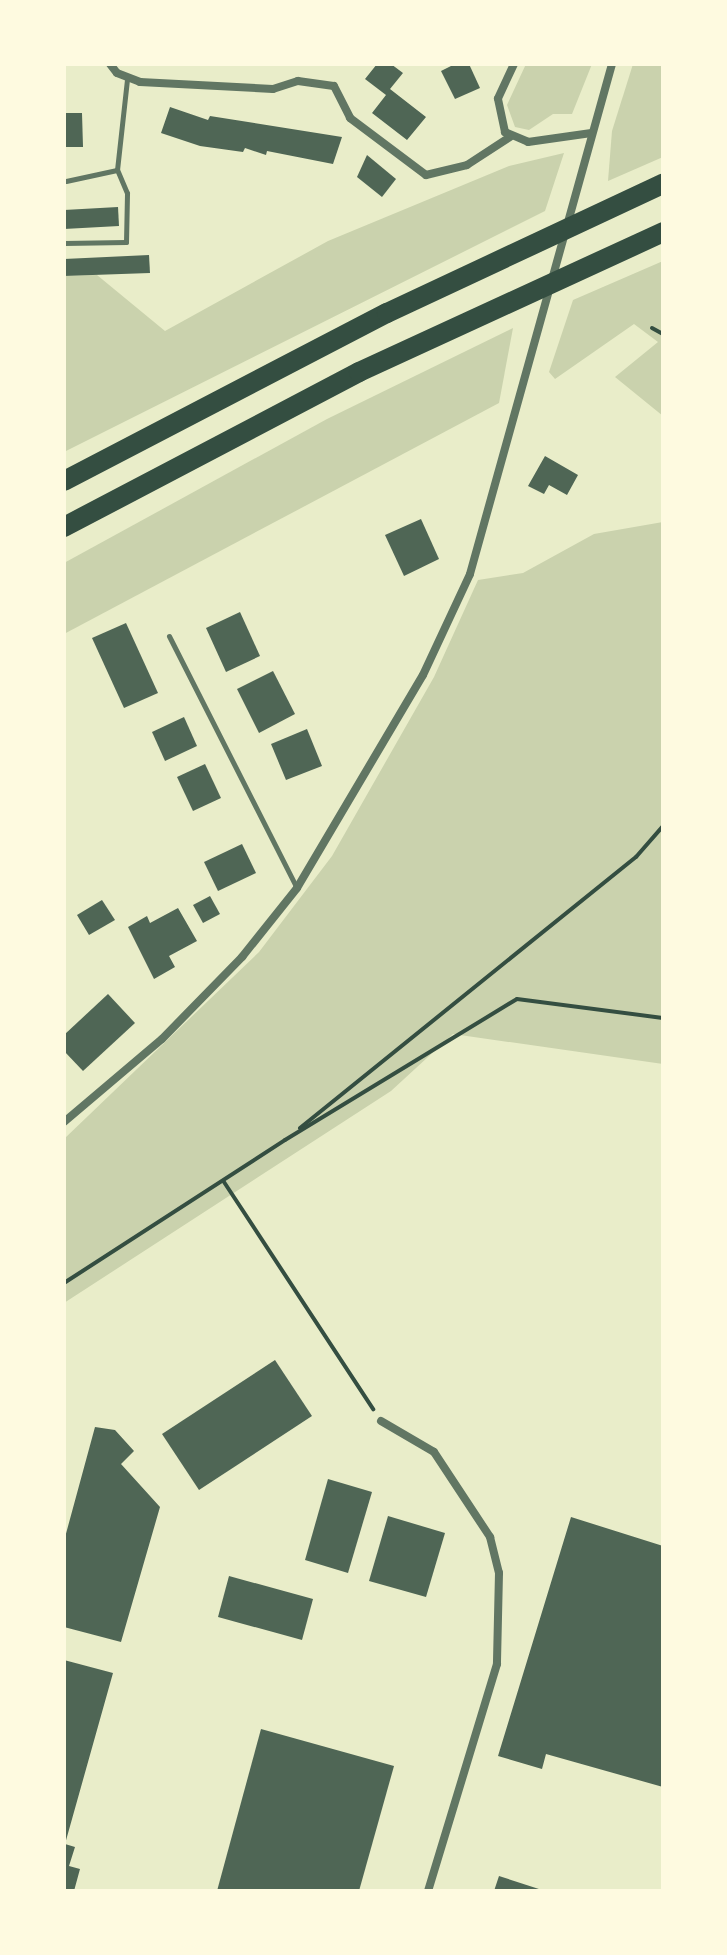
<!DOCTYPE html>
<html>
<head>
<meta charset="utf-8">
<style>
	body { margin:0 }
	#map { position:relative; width:727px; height:1955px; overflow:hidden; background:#e9edc9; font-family:Bitter,serif }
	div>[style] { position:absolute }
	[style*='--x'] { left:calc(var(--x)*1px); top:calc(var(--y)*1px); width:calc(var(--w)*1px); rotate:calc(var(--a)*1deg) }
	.green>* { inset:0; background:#cad2ad }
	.building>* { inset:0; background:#4f6655 }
	.path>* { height:4px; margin:-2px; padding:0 2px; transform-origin:2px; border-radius:2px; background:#344e41 }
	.service>* { height:5px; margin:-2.5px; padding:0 2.5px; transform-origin:2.5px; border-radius:2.5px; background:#617663 }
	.minor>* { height:8px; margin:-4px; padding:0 4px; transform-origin:4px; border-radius:4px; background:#617663 }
	.motorway>* { height:20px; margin:-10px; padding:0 10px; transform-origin:10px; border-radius:10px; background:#344e41 }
	span { translate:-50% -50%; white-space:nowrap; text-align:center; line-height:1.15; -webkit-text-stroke:6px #fefae0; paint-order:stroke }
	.frame { position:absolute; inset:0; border:66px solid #fefae0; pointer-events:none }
</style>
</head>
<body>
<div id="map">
	<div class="green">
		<i style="clip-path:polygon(526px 64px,592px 64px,572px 114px,553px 114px,529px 130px,515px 127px,507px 105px)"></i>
		<i style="clip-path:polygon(633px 64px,663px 64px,663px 157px,608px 181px,612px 131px)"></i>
		<i style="clip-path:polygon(564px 153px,545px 211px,64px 452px,64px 276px,97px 275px,165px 331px,328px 241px,509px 166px)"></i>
		<i style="clip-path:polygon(663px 261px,663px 416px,615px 377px,658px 342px,634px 324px,555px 379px,549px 372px,573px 300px)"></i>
		<i style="clip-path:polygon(513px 328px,499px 403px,64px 634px,64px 563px,327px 419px)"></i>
		<i style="clip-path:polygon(663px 522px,663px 1064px,453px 1034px,391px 1091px,64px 1303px,64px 1139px,259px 952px,332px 856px,434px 677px,478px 580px,523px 573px,594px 534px)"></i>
	</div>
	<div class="building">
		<i style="clip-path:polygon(377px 64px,391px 64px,403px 73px,390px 89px,426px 117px,407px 140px,372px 113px,386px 95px,365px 79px)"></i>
		<i style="clip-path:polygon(455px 64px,469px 64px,480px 88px,455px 99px,441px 71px)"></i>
		<i style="clip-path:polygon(170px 107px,208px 120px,210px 116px,342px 137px,333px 164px,267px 151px,266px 155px,245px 148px,243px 152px,200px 146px,161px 133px)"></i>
		<i style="clip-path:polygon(64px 113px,82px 113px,83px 147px,64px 147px)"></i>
		<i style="clip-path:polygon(367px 155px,396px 179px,382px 197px,357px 177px)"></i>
		<i style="clip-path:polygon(118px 207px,119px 226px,64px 229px,64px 210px)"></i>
		<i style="clip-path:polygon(149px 255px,150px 273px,64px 276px,64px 259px)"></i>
		<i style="clip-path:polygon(545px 456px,578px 475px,567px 495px,549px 485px,544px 494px,528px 486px)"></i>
		<i style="clip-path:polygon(421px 519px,439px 559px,404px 576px,385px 535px)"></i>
		<i style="clip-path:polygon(240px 612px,260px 656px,226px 672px,206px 628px)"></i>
		<i style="clip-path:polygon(126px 623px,158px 693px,124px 708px,92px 638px)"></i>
		<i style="clip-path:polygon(273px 671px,295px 714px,259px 733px,237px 689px)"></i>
		<i style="clip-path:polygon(184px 717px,197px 746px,165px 761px,152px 732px)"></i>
		<i style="clip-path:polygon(307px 729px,322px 766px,286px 780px,271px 744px)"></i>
		<i style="clip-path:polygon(205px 764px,221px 798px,193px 811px,177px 777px)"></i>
		<i style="clip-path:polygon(242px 844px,256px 873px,218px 891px,204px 862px)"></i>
		<i style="clip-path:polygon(210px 896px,220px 914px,203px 923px,193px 905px)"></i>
		<i style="clip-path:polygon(102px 900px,115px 920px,89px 935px,77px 915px)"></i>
		<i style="clip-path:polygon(178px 908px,197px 941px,169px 956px,175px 967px,154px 979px,128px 927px,147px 916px,150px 923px)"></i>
		<i style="clip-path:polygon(108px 994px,135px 1023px,83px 1071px,64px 1051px,64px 1035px)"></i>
		<i style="clip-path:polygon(275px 1360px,312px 1416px,199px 1490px,162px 1434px)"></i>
		<i style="clip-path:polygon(95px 1427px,115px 1430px,134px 1451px,121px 1464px,160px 1507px,121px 1642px,64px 1627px,64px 1541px)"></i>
		<i style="clip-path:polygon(328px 1479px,372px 1492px,348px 1573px,305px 1560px)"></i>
		<i style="clip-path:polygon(388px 1516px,445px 1533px,426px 1597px,369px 1581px)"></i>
		<i style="clip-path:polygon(571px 1517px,663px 1546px,663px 1787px,546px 1754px,542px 1769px,498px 1756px)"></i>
		<i style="clip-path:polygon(229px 1576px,313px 1599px,302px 1640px,218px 1617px)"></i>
		<i style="clip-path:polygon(64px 1660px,113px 1673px,65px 1844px,75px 1847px,69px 1866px,80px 1869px,74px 1891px,64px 1891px)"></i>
		<i style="clip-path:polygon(261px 1729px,394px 1766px,359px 1891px,217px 1891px)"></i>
		<i style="clip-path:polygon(499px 1876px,542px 1890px,542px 1891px,494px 1891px)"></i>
	</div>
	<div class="path">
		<i style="--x:652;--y:328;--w:13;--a:29"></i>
		<i style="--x:300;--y:1128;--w:432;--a:-38.9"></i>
		<i style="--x:636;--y:857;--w:41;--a:-48.9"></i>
		<i style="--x:224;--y:1182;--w:272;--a:56.7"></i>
		<i style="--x:64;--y:1283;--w:263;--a:-32.9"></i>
		<i style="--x:285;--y:1140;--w:271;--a:-31.3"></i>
		<i style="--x:517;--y:999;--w:147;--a:7.4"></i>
	</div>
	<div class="service">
		<i style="--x:66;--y:181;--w:52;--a:-12.2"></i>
		<i style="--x:64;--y:243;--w:62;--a:-0.9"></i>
		<i style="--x:126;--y:242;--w:49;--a:-88.8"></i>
		<i style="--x:127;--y:193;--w:25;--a:-113"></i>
		<i style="--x:117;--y:170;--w:92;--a:-83.7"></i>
		<i style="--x:169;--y:636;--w:283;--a:63.1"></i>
	</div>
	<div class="minor">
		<i style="--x:110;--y:64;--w:11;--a:52"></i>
		<i style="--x:117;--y:73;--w:25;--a:21"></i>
		<i style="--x:140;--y:82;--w:133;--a:3"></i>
		<i style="--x:273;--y:89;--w:26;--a:-18"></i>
		<i style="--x:298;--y:81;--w:36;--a:8"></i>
		<i style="--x:334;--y:86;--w:36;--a:63"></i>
		<i style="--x:350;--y:118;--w:95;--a:36.9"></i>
		<i style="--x:426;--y:175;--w:42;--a:-13.7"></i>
		<i style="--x:467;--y:165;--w:51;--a:-33.1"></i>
		<i style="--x:514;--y:64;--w:38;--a:115"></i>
		<i style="--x:498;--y:99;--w:34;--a:78"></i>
		<i style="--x:505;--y:132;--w:25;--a:23"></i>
		<i style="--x:528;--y:142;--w:64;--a:-8.1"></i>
		<i style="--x:64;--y:1122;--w:128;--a:-40.3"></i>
		<i style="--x:162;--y:1039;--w:115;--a:-45.7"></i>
		<i style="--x:242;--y:957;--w:88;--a:-51.4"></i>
		<i style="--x:297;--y:888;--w:247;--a:-59.4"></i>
		<i style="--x:423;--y:675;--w:111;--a:-65"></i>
		<i style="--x:470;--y:574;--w:529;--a:-74.44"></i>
		<i style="--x:381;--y:1421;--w:61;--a:30.3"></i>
		<i style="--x:434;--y:1452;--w:102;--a:56.6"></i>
		<i style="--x:490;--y:1537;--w:37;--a:76"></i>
		<i style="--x:499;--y:1573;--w:91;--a:91.3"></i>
		<i style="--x:497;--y:1664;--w:237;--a:106.9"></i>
	</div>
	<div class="motorway">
		<i style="--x:64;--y:481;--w:364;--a:-27.5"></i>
		<i style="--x:387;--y:313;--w:305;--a:-25.1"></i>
		<i style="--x:64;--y:527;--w:333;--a:-27.7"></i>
		<i style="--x:359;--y:372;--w:335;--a:-24.7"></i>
	</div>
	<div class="frame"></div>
</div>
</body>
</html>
